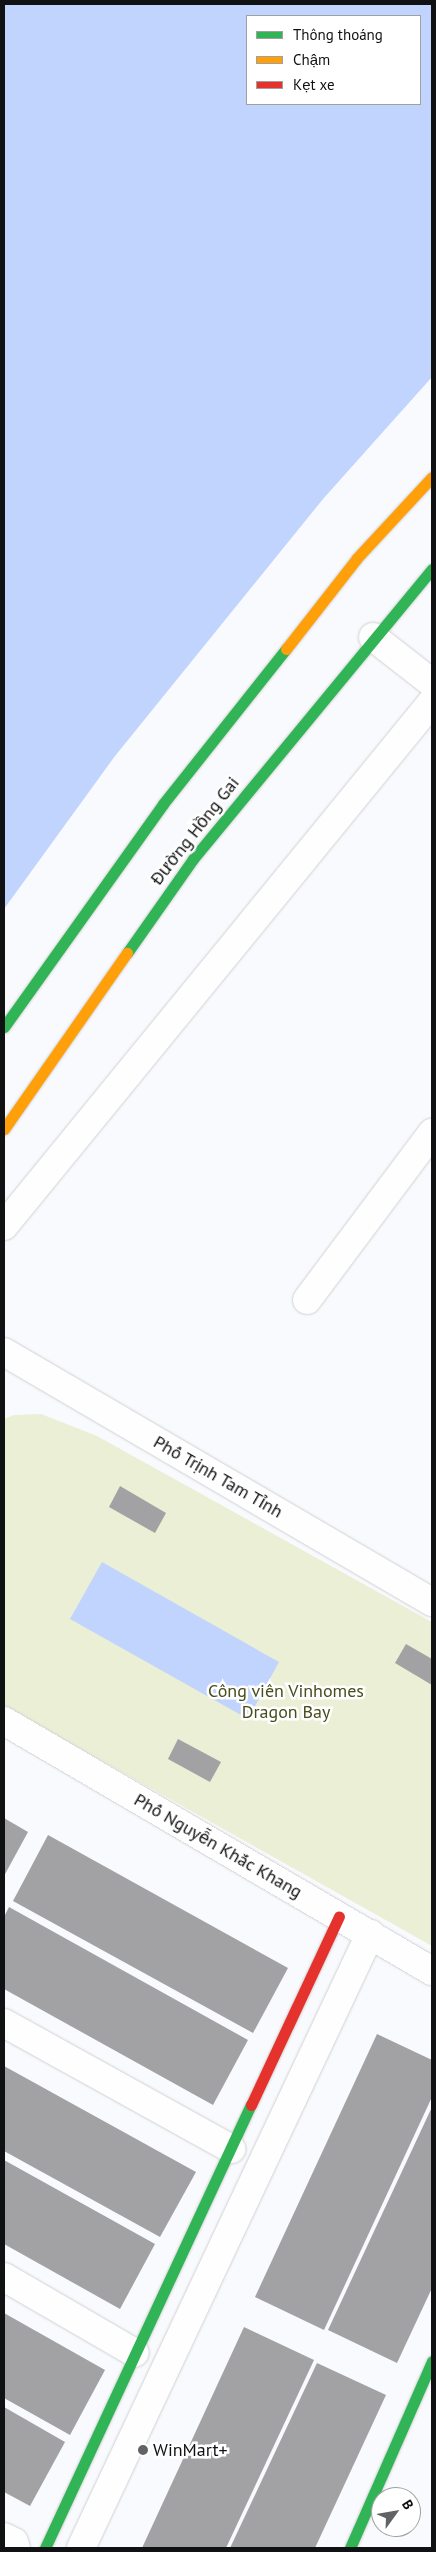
<!DOCTYPE html>
<html>
<head>
<meta charset="utf-8">
<style>
	body { margin:0 }
	#map { position:relative; width:436px; height:2552px; overflow:hidden; background:#f9fafd; font-family:"PT Sans",sans-serif }
	div>[style] { position:absolute }
	[style*='--x'] { left:calc(var(--x)*1px); top:calc(var(--y)*1px); width:calc(var(--w)*1px); rotate:calc(var(--a)*1deg) }
	.green>* { inset:0; background:#ebefd5 }
	.water>* { inset:0; background:#c0d4fe }
	.building>* { inset:0; background:#a2a1a3 }
	.roads { filter:drop-shadow(0 0 1px #d0d1d3) drop-shadow(0 0 1px #d0d1d3) }
	.street>* { height:28px; margin:-14px; padding:0 14px; transform-origin:14px; border-radius:14px; background:#fefeff }
	.fast>* { height:11px; margin:-5.5px; padding:0 5.5px; transform-origin:5.5px; border-radius:5.5px; background:#30b455 }
	.slow>* { height:11px; margin:-5.5px; padding:0 5.5px; transform-origin:5.5px; border-radius:5.5px; background:#ff9f0a }
	.jam>* { height:11px; margin:-5.5px; padding:0 5.5px; transform-origin:5.5px; border-radius:5.5px; background:#e5322d }
	.dots>* { width:14px; height:14px; translate:-50% -50%; box-sizing:border-box; border:2px solid #fff; border-radius:50% }
	span { translate:-50% -50%; white-space:nowrap; text-align:center; line-height:1.15; -webkit-text-stroke:5px #fff; paint-order:stroke }
	.street-label { font-size:18px; color:#101113 }
	.park-label { font-size:18px; color:#494d1b }
	.poi-label { font-size:18px; color:#101113 }
	.left { translate:0 -50%; text-align:left }
	.frame { position:absolute; inset:0; border:5px solid #101113; pointer-events:none }
	.legend { position:absolute; left:246px; top:15px; width:175px; height:90px; box-sizing:border-box; background:#fff; border:1px solid #9fa0a1; margin:0; padding:6px 9px; list-style:none; font-size:15px; color:#101113 }
	.legend li { display:flex; align-items:center; gap:10px; height:25px }
	.legend b { width:25px; border:1px solid #9fa0a1 }
	.north { position:absolute; left:371px; top:2487px; width:50px; height:50px; box-sizing:border-box; background:#fff; border:1px solid #9fa0a1; border-radius:50%; rotate:58deg; font-size:14px; font-weight:700; line-height:20px; text-align:center; color:#101113 }
	.north::after { content:''; display:block; margin:auto; width:18px; height:22px; background:#626365; clip-path:polygon(50% 0,100% 100%,50% 72%,0 100%) }
</style>
</head>
<body>
<div id="map">
	<div class="green">
		<i style="clip-path:polygon(41px 1414px,97px 1436px,432px 1622px,432px 1946px,4px 1706px,4px 1419px,14px 1415px)"></i>
	</div>
	<div class="water">
		<i style="clip-path:polygon(evenodd,4px 4px,432px 4px,432px 377px,323px 499px,115px 756px,4px 909px,4px 4px,247px 16px,420px 16px,420px 104px,247px 104px,247px 16px)"></i>
		<i style="clip-path:polygon(102px 1562px,279px 1662px,248px 1719px,70px 1619px)"></i>
	</div>
	<div class="building">
		<i style="clip-path:polygon(120px 1486px,166px 1513px,155px 1533px,109px 1507px)"></i>
		<i style="clip-path:polygon(406px 1644px,432px 1659px,432px 1685px,395px 1663px)"></i>
		<i style="clip-path:polygon(178px 1739px,221px 1762px,210px 1782px,168px 1759px)"></i>
		<i style="clip-path:polygon(4px 1818px,28px 1832px,4px 1876px)"></i>
		<i style="clip-path:polygon(48px 1835px,288px 1968px,253px 2033px,13px 1901px)"></i>
		<i style="clip-path:polygon(9px 1907px,248px 2040px,213px 2105px,4px 1989px,4px 1917px)"></i>
		<i style="clip-path:polygon(377px 2034px,432px 2060px,432px 2097px,324px 2330px,255px 2297px)"></i>
		<i style="clip-path:polygon(4px 2066px,196px 2172px,160px 2237px,4px 2151px)"></i>
		<i style="clip-path:polygon(432px 2107px,432px 2288px,397px 2363px,328px 2330px)"></i>
		<i style="clip-path:polygon(4px 2160px,155px 2244px,120px 2309px,4px 2244px)"></i>
		<i style="clip-path:polygon(4px 2313px,105px 2370px,70px 2435px,4px 2398px)"></i>
		<i style="clip-path:polygon(244px 2327px,314px 2360px,226px 2548px,142px 2548px)"></i>
		<i style="clip-path:polygon(317px 2363px,386px 2395px,315px 2548px,230px 2548px)"></i>
		<i style="clip-path:polygon(4px 2407px,65px 2442px,30px 2506px,4px 2492px)"></i>
	</div>
	<div class="roads">
		<div class="street">
			<i style="--x:373;--y:637;--w:75;--a:37.9"></i>
			<i style="--x:4;--y:1226;--w:677;--a:-50.76"></i>
			<i style="--x:307;--y:1300;--w:209;--a:-53.2"></i>
			<i style="--x:4;--y:1352;--w:496;--a:30.3"></i>
			<i style="--x:4;--y:1721;--w:496;--a:30.3"></i>
			<i style="--x:4;--y:2023;--w:260;--a:29"></i>
			<i style="--x:4;--y:2277;--w:151;--a:30.1"></i>
			<i style="--x:4;--y:2537;--w:11;--a:27"></i>
			<i style="--x:14;--y:2542;--w:6;--a:72"></i>
			<i style="--x:81;--y:2548;--w:679;--a:-64.79"></i>
		</div>
		<div class="fast">
			<i style="--x:127;--y:953;--w:115;--a:-54.9"></i>
			<i style="--x:193;--y:859;--w:376;--a:-50.5"></i>
			<i style="--x:4;--y:1027;--w:274;--a:-54.5"></i>
			<i style="--x:163;--y:804;--w:198;--a:-51.6"></i>
			<i style="--x:45;--y:2548;--w:489;--a:-65.1"></i>
			<i style="--x:350;--y:2548;--w:204;--a:-66.3"></i>
		</div>
		<div class="slow">
			<i style="--x:286;--y:649;--w:115;--a:-52"></i>
			<i style="--x:357;--y:558;--w:110;--a:-47.2"></i>
			<i style="--x:4;--y:1129;--w:215;--a:-55.1"></i>
		</div>
		<div class="jam">
			<i style="--x:251;--y:2105;--w:208;--a:-65"></i>
		</div>
	</div>
	<div class="dots">
		<i style="left:143px;top:2450px;background:#626365"></i>
	</div>
	<div class="street-label">
		<span style="left:195px;top:831px;rotate:-52deg">Đường Hồng Gai</span>
		<span style="left:218px;top:1477px;rotate:30deg">Phố Trịnh Tam Tỉnh</span>
		<span style="left:218px;top:1846px;rotate:30deg">Phố Nguyễn Khắc Khang</span>
	</div>
	<div class="park-label">
		<span style="left:286px;top:1702px">Công viên Vinhomes<br>Dragon Bay</span>
	</div>
	<div class="poi-label">
		<span class="left" style="left:153px;top:2450px">WinMart+</span>
	</div>
	<div class="frame"></div>
	<ul class="legend">
	<li><b style="height:6px;background:#30b455"></b>Thông thoáng</li>
	<li><b style="height:6px;background:#ff9f0a"></b>Chậm</li>
	<li><b style="height:6px;background:#e5322d"></b>Kẹt xe</li>
	</ul>
	<div class="north">B</div>
</div>
</body>
</html>
